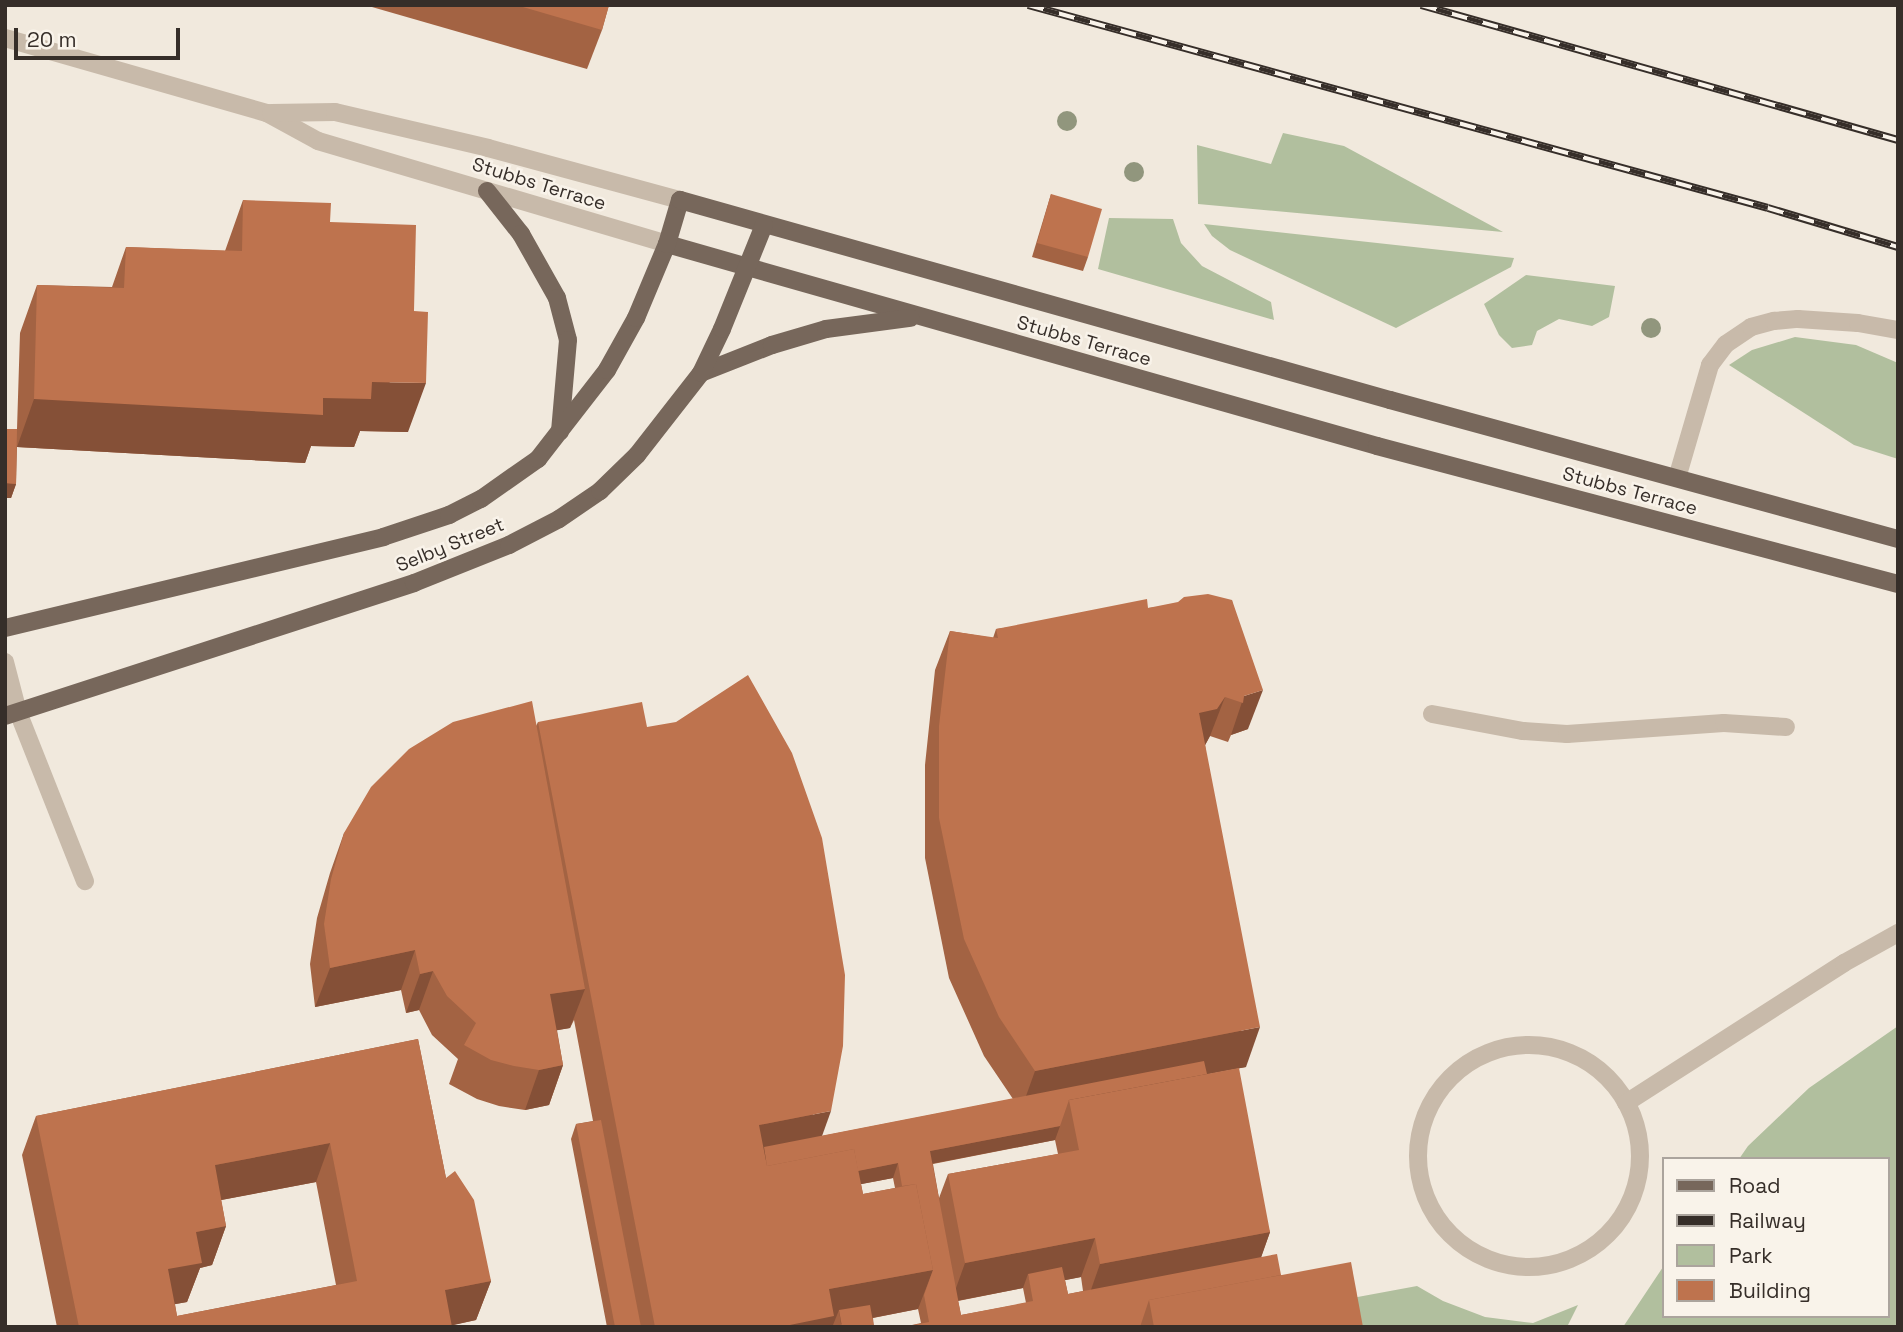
<!DOCTYPE html>
<html>
<head>
<meta charset="utf-8">
<style>
	body { margin:0 }
	#map { position:relative; width:1903px; height:1332px; overflow:hidden; background:#f1e9dd; font-family:"Space Grotesk",sans-serif }
	div>[style] { position:absolute }
	[style*='--x'] { left:calc(var(--x)*1px); top:calc(var(--y)*1px); width:calc(var(--w)*1px); rotate:calc(var(--a)*1deg) }
	.green>* { inset:0; background:#b1bf9e }
	.minor>* { height:18px; margin:-9px; padding:0 9px; transform-origin:9px; border-radius:9px; background:#c8baaa }
	.minor>.ring { margin:-9px; padding:0; box-sizing:content-box; background:none; border:18px solid #c8baaa; border-radius:50% }
	.major>* { height:18px; margin:-9px; padding:0 9px; transform-origin:9px; border-radius:9px; background:#77675b }
	.rail>* { height:8px; margin-top:-4px; transform-origin:0; background:repeating-linear-gradient(90deg,#f9f3ea 0 16px,#362e29 0 32px); box-sizing:border-box; border-block:2px solid #362e29 }
	.trees>* { width:20px; height:20px; margin:-10px; border-radius:50%; background:#91967d }
	.wall>* { inset:0; background:#a36343 }
	.shaded-wall>* { inset:0; background:#855037 }
	.building>* { inset:0; background:#be734e }
	span { translate:-50% -50%; white-space:nowrap; text-align:center; line-height:1.15; -webkit-text-stroke:5px #f9f3ea; paint-order:stroke }
	.street-label { font-size:19px; color:#362e29 }
	.frame { position:absolute; inset:0; border:7px solid #362e29; pointer-events:none }
	.legend { position:absolute; left:1662px; top:1157px; width:228px; height:161px; box-sizing:border-box; background:#f9f3ea; border:2px solid #aba49d; margin:0; padding:9px 12px; list-style:none; font-size:21px; color:#362e29 }
	.legend li { display:flex; align-items:center; gap:14px; height:35px }
	.legend b { width:35px; border:2px solid #aba49d }
	.scale { position:absolute; left:14px; top:28px; width:166px; height:32px; box-sizing:border-box; border:4px solid #362e29; border-top:0; padding-left:9px; font-size:21px; line-height:24px; white-space:nowrap; color:#362e29; -webkit-text-stroke:5px #f9f3ea; paint-order:stroke }
</style>
</head>
<body>
<div id="map">
	<div class="green">
		<i style="clip-path:polygon(1283px 133px,1344px 146px,1503px 232px,1198px 204px,1197px 145px,1271px 164px)"></i>
		<i style="clip-path:polygon(1109px 218px,1173px 219px,1181px 243px,1202px 266px,1271px 302px,1274px 320px,1098px 269px)"></i>
		<i style="clip-path:polygon(1204px 224px,1514px 258px,1511px 267px,1396px 328px,1230px 250px,1212px 236px)"></i>
		<i style="clip-path:polygon(1526px 275px,1615px 286px,1609px 317px,1592px 326px,1559px 319px,1537px 331px,1532px 345px,1512px 348px,1499px 335px,1484px 304px)"></i>
		<i style="clip-path:polygon(1795px 337px,1856px 345px,1898px 363px,1898px 459px,1854px 445px,1729px 365px,1752px 350px)"></i>
		<i style="clip-path:polygon(1898px 1026px,1898px 1327px,1623px 1327px,1663px 1267px,1663px 1316px,1887px 1316px,1887px 1159px,1739px 1159px,1748px 1146px,1809px 1088px)"></i>
		<i style="clip-path:polygon(1417px 1286px,1443px 1301px,1485px 1317px,1533px 1323px,1578px 1305px,1567px 1327px,1341px 1327px,1336px 1301px)"></i>
	</div>
	<div class="minor">
		<i style="--x:5;--y:38;--w:273;--a:16"></i>
		<i style="--x:267;--y:113;--w:58;--a:28.8"></i>
		<i style="--x:318;--y:141;--w:364;--a:16.4"></i>
		<i style="--x:271;--y:113;--w:64;--a:-0.9"></i>
		<i style="--x:335;--y:112;--w:157;--a:13.2"></i>
		<i style="--x:488;--y:148;--w:199;--a:15.2"></i>
		<i style="--x:1677;--y:478;--w:118;--a:-73.7"></i>
		<i style="--x:1710;--y:365;--w:26;--a:-53"></i>
		<i style="--x:1726;--y:344;--w:30;--a:-34"></i>
		<i style="--x:1751;--y:327;--w:24;--a:-15"></i>
		<i style="--x:1774;--y:321;--w:24;--a:-5"></i>
		<i style="--x:1798;--y:319;--w:60;--a:3.8"></i>
		<i style="--x:1858;--y:323;--w:41;--a:9.9"></i>
		<i style="--x:5;--y:662;--w:52;--a:75.4"></i>
		<i style="--x:18;--y:712;--w:182;--a:68.4"></i>
		<i style="--x:1432;--y:714;--w:93;--a:10.6"></i>
		<i style="--x:1523;--y:731;--w:44;--a:3.9"></i>
		<i style="--x:1567;--y:734;--w:157;--a:-4"></i>
		<i style="--x:1724;--y:723;--w:62;--a:3.7"></i>
		<i class="ring" style="left:1418px;top:1045px;width:204px;height:204px"></i>
		<i style="--x:1626;--y:1103;--w:259;--a:-32.7"></i>
		<i style="--x:1844;--y:963;--w:62;--a:-29.1"></i>
	</div>
	<div class="major">
		<i style="--x:487;--y:191;--w:55;--a:51.7"></i>
		<i style="--x:521;--y:234;--w:73;--a:60.6"></i>
		<i style="--x:557;--y:298;--w:43;--a:75.3"></i>
		<i style="--x:568;--y:340;--w:92;--a:95"></i>
		<i style="--x:667;--y:244;--w:738;--a:15.88"></i>
		<i style="--x:1377;--y:446;--w:539;--a:14.84"></i>
		<i style="--x:701;--y:373;--w:76;--a:-21.5"></i>
		<i style="--x:772;--y:345;--w:56;--a:-16.5"></i>
		<i style="--x:826;--y:329;--w:85;--a:-7.5"></i>
		<i style="--x:5;--y:628;--w:389;--a:-13.5"></i>
		<i style="--x:383;--y:537;--w:70;--a:-18.4"></i>
		<i style="--x:449;--y:515;--w:36;--a:-27"></i>
		<i style="--x:481;--y:499;--w:70;--a:-35.1"></i>
		<i style="--x:538;--y:459;--w:113;--a:-52.2"></i>
		<i style="--x:607;--y:370;--w:60;--a:-60.9"></i>
		<i style="--x:636;--y:318;--w:80;--a:-67.3"></i>
		<i style="--x:667;--y:244;--w:46;--a:-73.5"></i>
		<i style="--x:680;--y:200;--w:738;--a:15.73"></i>
		<i style="--x:1390;--y:400;--w:527;--a:15.3"></i>
		<i style="--x:5;--y:716;--w:430;--a:-18"></i>
		<i style="--x:414;--y:583;--w:102;--a:-21.8"></i>
		<i style="--x:509;--y:545;--w:56;--a:-27.5"></i>
		<i style="--x:559;--y:519;--w:50;--a:-34.3"></i>
		<i style="--x:600;--y:491;--w:52;--a:-44.2"></i>
		<i style="--x:637;--y:455;--w:104;--a:-52"></i>
		<i style="--x:701;--y:373;--w:49;--a:-64.5"></i>
		<i style="--x:722;--y:329;--w:112;--a:-68"></i>
	</div>
	<div class="rail">
		<i style="--x:1028;--y:5;--w:767;--a:15.34"></i>
		<i style="--x:1768;--y:208;--w:136;--a:16.7"></i>
		<i style="--x:1421;--y:5;--w:496;--a:15.8"></i>
	</div>
	<div class="trees">
		<i style="left:1067px;top:121px"></i>
		<i style="left:1134px;top:172px"></i>
		<i style="left:1651px;top:328px"></i>
	</div>
	<div class="wall">
		<i style="clip-path:polygon(365px 5px,609px 5px,602px 30px,587px 69px)"></i>
		<i style="clip-path:polygon(1051px 194px,1088px 257px,1083px 271px,1032px 257px)"></i>
		<i style="clip-path:polygon(243px 200px,330px 222px,408px 432px,360px 431px,354px 447px,311px 446px,305px 463px,17px 447px,16px 484px,11px 498px,5px 498px,5px 429px,17px 429px,20px 333px,37px 285px,112px 287px,126px 247px,225px 251px)"></i>
		<i style="clip-path:polygon(evenodd,1232px 600px,1248px 729px,1231px 735px,1228px 742px,1210px 736px,1205px 745px,1246px 1067px,1207px 1074px,1270px 1232px,1261px 1257px,1281px 1275px,1363px 1327px,903px 1327px,921px 1323px,918px 1309px,873px 1318px,874px 1327px,834px 1327px,833px 1325px,830px 1327px,607px 1327px,571px 1139px,576px 1124px,593px 1121px,574px 1020px,570px 1028px,557px 1030px,563px 1065px,549px 1105px,525px 1110px,499px 1106px,477px 1099px,449px 1084px,458px 1059px,432px 1035px,419px 1010px,406px 1013px,401px 990px,315px 1007px,310px 964px,317px 918px,330px 873px,344px 833px,536px 726px,538px 722px,647px 727px,822px 1136px,1013px 1099px,984px 1056px,949px 978px,925px 858px,925px 765px,935px 670px,950px 631px,993px 638px,996px 629px,1148px 608px,1232px 600px,1055px 1140px,1058px 1154px,948px 1174px,939px 1198px,933px 1164px,1055px 1140px,1232px 600px,893px 1178px,895px 1188px,863px 1194px,861px 1184px,893px 1178px,1232px 600px,1081px 1277px,1083px 1291px,1068px 1294px,1065px 1280px,1081px 1277px,1232px 600px,1023px 1288px,1026px 1303px,961px 1315px,958px 1301px,1023px 1288px)"></i>
		<i style="clip-path:polygon(evenodd,418px 1039px,446px 1178px,491px 1281px,476px 1320px,452px 1325px,452px 1327px,57px 1327px,22px 1155px,36px 1116px,418px 1039px,316px 1182px,336px 1285px,177px 1316px,175px 1304px,187px 1302px,200px 1268px,212px 1265px,226px 1226px,221px 1200px,316px 1182px)"></i>
	</div>
	<div class="shaded-wall">
		<i style="clip-path:polygon(372px 382px,426px 383px,408px 432px,360px 431px,354px 447px,311px 446px,305px 463px,17px 447px,34px 399px,323px 398px)"></i>
		<i style="clip-path:polygon(5px 483px,16px 484px,11px 498px,5px 498px)"></i>
		<i style="clip-path:polygon(1263px 690px,1248px 729px,1231px 735px,1244px 696px)"></i>
		<i style="clip-path:polygon(1225px 697px,1210px 736px,1203px 749px,1199px 713px)"></i>
		<i style="clip-path:polygon(415px 950px,401px 990px,315px 1007px,330px 968px)"></i>
		<i style="clip-path:polygon(433px 971px,419px 1010px,406px 1013px,420px 974px)"></i>
		<i style="clip-path:polygon(585px 989px,570px 1028px,536px 1034px,550px 994px)"></i>
		<i style="clip-path:polygon(1260px 1027px,1246px 1067px,1021px 1110px,1035px 1071px)"></i>
		<i style="clip-path:polygon(563px 1065px,549px 1105px,525px 1110px,539px 1070px)"></i>
		<i style="clip-path:polygon(831px 1111px,817px 1150px,753px 1163px,759px 1125px)"></i>
		<i style="clip-path:polygon(1060px 1126px,1055px 1140px,925px 1165px,930px 1151px)"></i>
		<i style="clip-path:polygon(330px 1143px,316px 1182px,200px 1204px,215px 1165px)"></i>
		<i style="clip-path:polygon(898px 1163px,893px 1178px,753px 1205px,758px 1190px)"></i>
		<i style="clip-path:polygon(226px 1226px,212px 1265px,200px 1268px,187px 1302px,154px 1308px,168px 1269px,196px 1232px)"></i>
		<i style="clip-path:polygon(1270px 1232px,1256px 1272px,1086px 1304px,1100px 1264px)"></i>
		<i style="clip-path:polygon(1095px 1238px,1081px 1277px,1031px 1287px,1028px 1274px,1023px 1288px,951px 1302px,965px 1263px)"></i>
		<i style="clip-path:polygon(933px 1270px,918px 1309px,841px 1324px,839px 1310px,833px 1325px,830px 1327px,780px 1327px,829px 1289px)"></i>
		<i style="clip-path:polygon(491px 1281px,476px 1320px,445px 1327px,445px 1290px)"></i>
	</div>
	<div class="building">
		<i style="clip-path:polygon(516px 5px,609px 5px,602px 30px)"></i>
		<i style="clip-path:polygon(1051px 194px,1102px 209px,1088px 257px,1037px 243px)"></i>
		<i style="clip-path:polygon(243px 200px,331px 203px,330px 222px,416px 225px,414px 311px,428px 312px,426px 383px,372px 382px,371px 399px,323px 398px,323px 415px,34px 399px,37px 285px,124px 288px,126px 247px,242px 251px)"></i>
		<i style="clip-path:polygon(5px 429px,17px 429px,16px 484px,5px 483px)"></i>
		<i style="clip-path:polygon(1208px 594px,1232px 600px,1263px 690px,1244px 696px,1243px 703px,1225px 697px,1217px 709px,1199px 713px,1260px 1027px,1035px 1071px,999px 1017px,964px 939px,939px 818px,939px 726px,950px 631px,998px 638px,996px 629px,1147px 599px,1148px 608px,1178px 602px,1184px 597px)"></i>
		<i style="clip-path:polygon(748px 675px,792px 753px,822px 838px,845px 975px,843px 1046px,831px 1111px,759px 1125px,767px 1166px,854px 1149px,863px 1194px,916px 1184px,933px 1270px,829px 1289px,834px 1316px,780px 1327px,655px 1327px,538px 722px,642px 702px,647px 727px,676px 722px)"></i>
		<i style="clip-path:polygon(532px 701px,585px 989px,550px 994px,563px 1065px,539px 1070px,514px 1066px,491px 1060px,464px 1045px,476px 1023px,447px 996px,433px 971px,420px 974px,415px 950px,330px 968px,324px 924px,331px 879px,344px 833px,371px 787px,409px 749px,453px 722px)"></i>
		<i style="clip-path:polygon(evenodd,418px 1039px,446px 1178px,455px 1171px,474px 1200px,491px 1281px,445px 1290px,452px 1327px,79px 1327px,36px 1116px,418px 1039px,330px 1143px,357px 1281px,177px 1316px,168px 1269px,202px 1263px,196px 1232px,226px 1226px,215px 1165px,330px 1143px)"></i>
		<i style="clip-path:polygon(1204px 1061px,1207px 1074px,1069px 1100px,1060px 1126px,930px 1151px,961px 1315px,1033px 1301px,1028px 1274px,1062px 1267px,1068px 1294px,1277px 1254px,1281px 1275px,1149px 1300px,1140px 1327px,903px 1327px,929px 1322px,924px 1295px,933px 1270px,916px 1184px,902px 1186px,898px 1163px,858px 1171px,854px 1149px,767px 1166px,764px 1147px)"></i>
		<i style="clip-path:polygon(1239px 1068px,1270px 1232px,1100px 1264px,1095px 1238px,965px 1263px,948px 1174px,1079px 1150px,1069px 1100px)"></i>
		<i style="clip-path:polygon(601px 1120px,641px 1327px,615px 1327px,576px 1124px)"></i>
		<i style="clip-path:polygon(1351px 1262px,1363px 1327px,1154px 1327px,1149px 1300px)"></i>
		<i style="clip-path:polygon(870px 1305px,874px 1327px,842px 1327px,839px 1310px)"></i>
	</div>
	<div class="street-label">
		<span style="left:539px;top:184px;rotate:17deg">Stubbs Terrace</span>
		<span style="left:1084px;top:341px;rotate:16deg">Stubbs Terrace</span>
		<span style="left:1630px;top:491px;rotate:15deg">Stubbs Terrace</span>
		<span style="left:450px;top:545px;rotate:-22deg">Selby Street</span>
	</div>
	<div class="frame"></div>
	<ul class="legend">
	<li><b style="height:9px;background:#77675b"></b>Road</li>
	<li><b style="height:9px;background:#362e29"></b>Railway</li>
	<li><b style="height:19px;background:#b1bf9e"></b>Park</li>
	<li><b style="height:19px;background:#be734e"></b>Building</li>
	</ul>
	<div class="scale">20 m</div>
</div>
</body>
</html>
